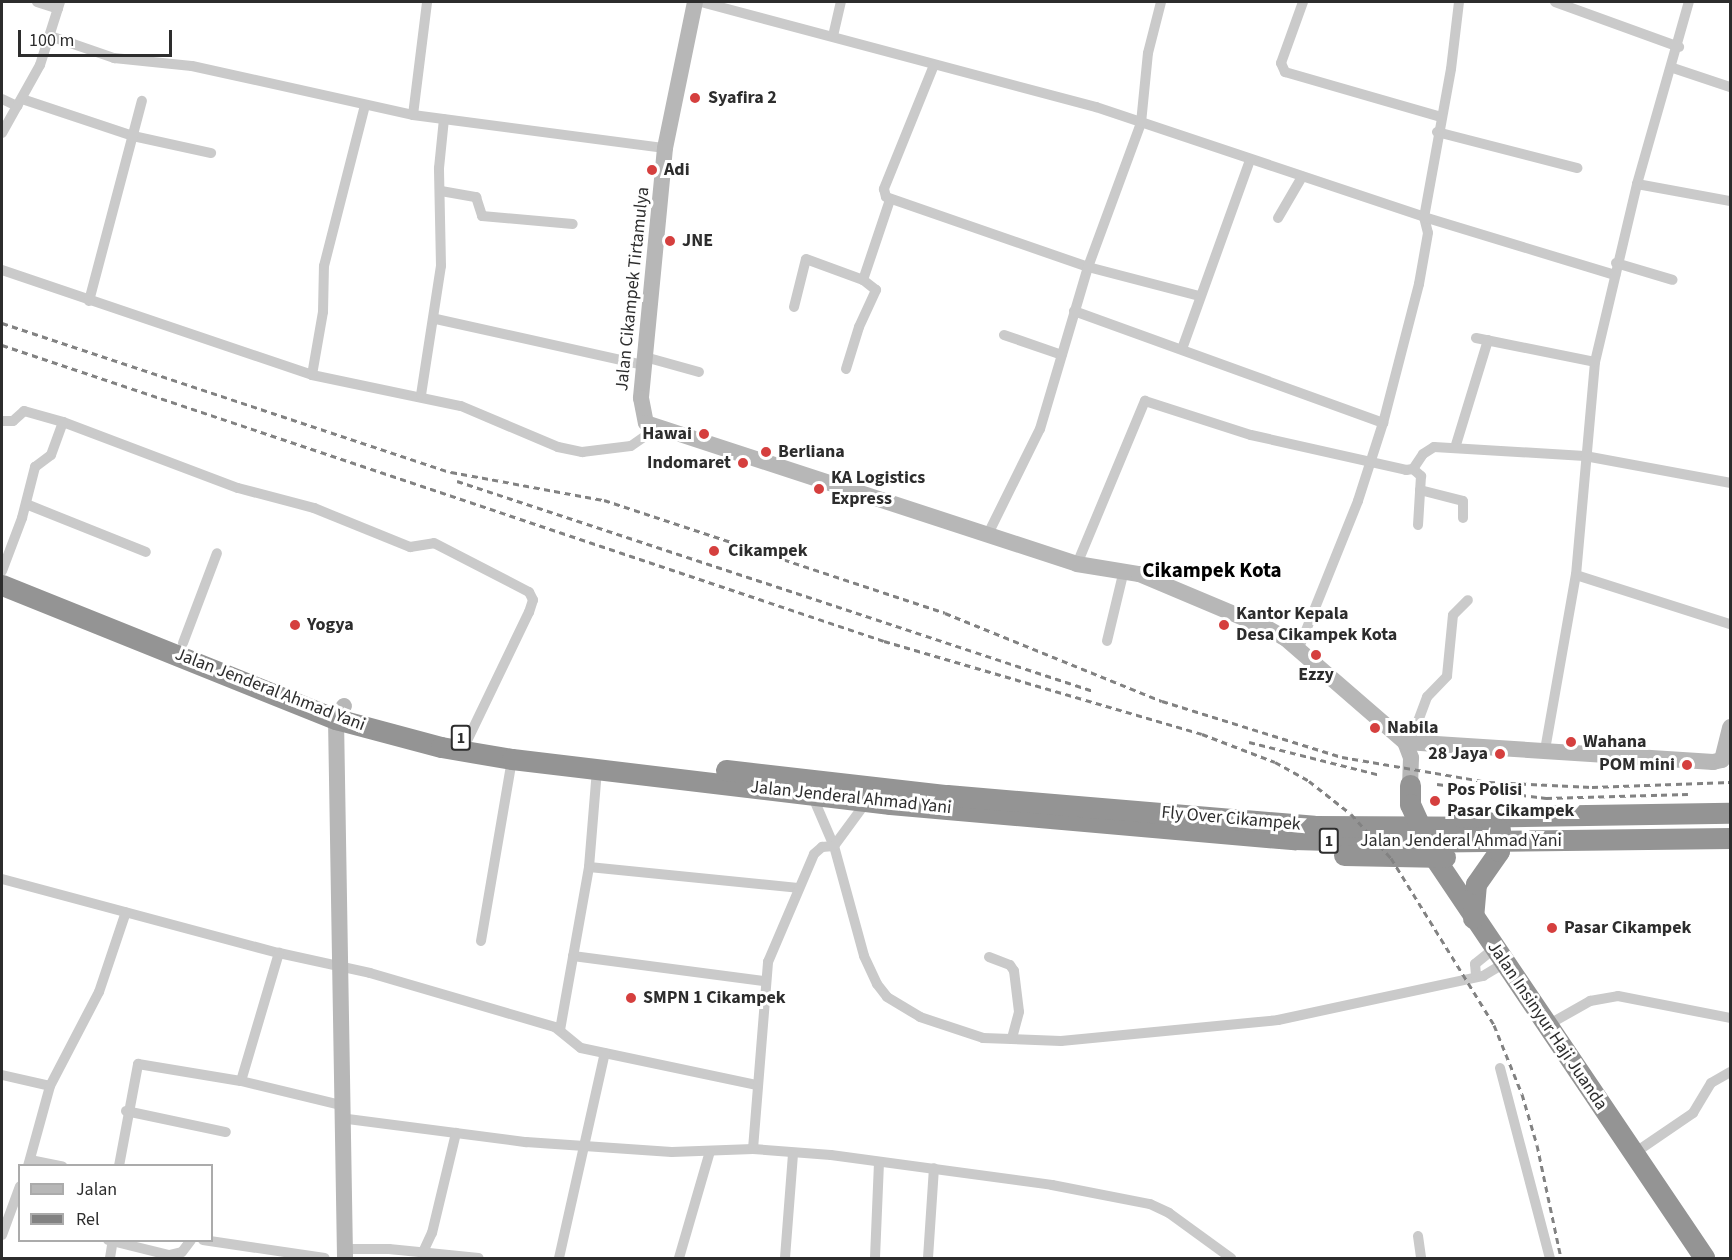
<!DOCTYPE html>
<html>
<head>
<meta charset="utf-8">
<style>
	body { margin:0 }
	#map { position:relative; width:1732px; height:1260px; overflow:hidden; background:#fff; font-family:"Source Sans 3",sans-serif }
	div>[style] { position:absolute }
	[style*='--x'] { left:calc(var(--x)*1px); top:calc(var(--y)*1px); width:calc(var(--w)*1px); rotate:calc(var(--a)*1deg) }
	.street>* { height:10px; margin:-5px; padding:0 5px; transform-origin:5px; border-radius:5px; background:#cacaca }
	.secondary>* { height:16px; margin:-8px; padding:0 8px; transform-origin:8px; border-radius:8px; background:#b7b7b7 }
	.highway>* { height:21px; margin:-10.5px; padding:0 10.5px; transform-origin:10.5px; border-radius:10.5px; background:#949494 }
	.rail>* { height:3px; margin-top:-1.5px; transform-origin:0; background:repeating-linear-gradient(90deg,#828282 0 6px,transparent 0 10.5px) }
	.dots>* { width:16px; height:16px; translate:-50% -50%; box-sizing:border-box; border:3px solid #fff; border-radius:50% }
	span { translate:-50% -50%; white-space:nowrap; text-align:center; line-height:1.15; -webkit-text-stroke:6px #fff; paint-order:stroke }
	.shield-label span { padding:2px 4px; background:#fff; border:2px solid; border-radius:4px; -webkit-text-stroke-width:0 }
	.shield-label { font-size:16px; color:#2d2d2d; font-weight:700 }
	.poi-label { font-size:18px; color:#2d2d2d; font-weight:700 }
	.left { translate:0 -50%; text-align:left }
	.right { translate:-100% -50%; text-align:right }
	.street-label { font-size:18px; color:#2d2d2d }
	.quarter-label { font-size:21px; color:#000; font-weight:700 }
	.frame { position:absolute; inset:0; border:3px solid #2d2d2d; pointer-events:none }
	.legend { position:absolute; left:18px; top:1164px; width:195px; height:78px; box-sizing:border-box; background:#fff; border:2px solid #ababab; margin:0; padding:8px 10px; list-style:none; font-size:18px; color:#2d2d2d }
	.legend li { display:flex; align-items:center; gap:12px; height:30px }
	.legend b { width:30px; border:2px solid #ababab }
	.scale { position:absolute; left:18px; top:30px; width:154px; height:27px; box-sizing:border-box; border:3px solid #2d2d2d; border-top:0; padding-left:8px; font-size:18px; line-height:21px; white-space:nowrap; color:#2d2d2d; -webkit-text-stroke:4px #fff; paint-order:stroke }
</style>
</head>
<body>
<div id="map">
	<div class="street">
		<i style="--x:37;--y:2;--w:22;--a:18"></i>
		<i style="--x:701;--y:2;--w:409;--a:14.9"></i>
		<i style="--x:1096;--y:107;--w:346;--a:18.5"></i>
		<i style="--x:1424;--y:217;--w:16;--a:76"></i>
		<i style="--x:1428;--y:233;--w:52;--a:100"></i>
		<i style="--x:1419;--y:284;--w:144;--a:104.5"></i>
		<i style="--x:1383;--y:423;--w:82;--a:107.8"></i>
		<i style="--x:1358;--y:501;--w:161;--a:111.9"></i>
		<i style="--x:1303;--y:2;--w:65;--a:109.8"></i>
		<i style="--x:1281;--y:63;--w:10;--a:66"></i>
		<i style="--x:1285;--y:72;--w:162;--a:16.1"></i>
		<i style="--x:1459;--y:2;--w:67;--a:96.8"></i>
		<i style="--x:1451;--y:69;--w:150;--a:100.3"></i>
		<i style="--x:1424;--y:217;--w:200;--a:16.9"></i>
		<i style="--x:1555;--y:2;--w:132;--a:19.9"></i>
		<i style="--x:50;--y:36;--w:68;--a:19"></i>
		<i style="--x:114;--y:58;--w:78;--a:5.9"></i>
		<i style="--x:192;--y:66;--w:226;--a:12.5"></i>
		<i style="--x:413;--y:115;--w:254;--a:7.5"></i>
		<i style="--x:833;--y:36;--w:35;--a:-77"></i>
		<i style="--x:934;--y:65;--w:134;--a:112"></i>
		<i style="--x:884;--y:189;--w:8;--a:76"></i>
		<i style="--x:886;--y:197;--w:214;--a:19.1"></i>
		<i style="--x:1088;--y:267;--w:115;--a:14.6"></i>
		<i style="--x:1673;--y:68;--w:60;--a:18.4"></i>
		<i style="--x:2;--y:99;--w:17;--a:25"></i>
		<i style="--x:22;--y:99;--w:117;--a:18.4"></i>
		<i style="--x:133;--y:136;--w:80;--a:12.3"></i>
		<i style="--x:413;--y:115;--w:114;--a:-82.9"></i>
		<i style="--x:1437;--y:132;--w:145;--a:14.4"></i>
		<i style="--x:2;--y:133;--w:78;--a:-60.8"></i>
		<i style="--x:40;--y:65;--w:66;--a:-72.4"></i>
		<i style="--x:1637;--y:184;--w:95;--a:10.4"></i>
		<i style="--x:441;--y:191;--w:36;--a:10"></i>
		<i style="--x:476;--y:197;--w:20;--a:72"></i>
		<i style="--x:482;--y:216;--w:91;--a:5"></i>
		<i style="--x:1278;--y:218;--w:48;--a:-59.7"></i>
		<i style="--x:1616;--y:263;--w:59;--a:16.6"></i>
		<i style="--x:2;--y:270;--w:327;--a:18.7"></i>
		<i style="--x:312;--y:375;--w:152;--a:11.8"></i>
		<i style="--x:461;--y:406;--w:105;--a:22.9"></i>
		<i style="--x:558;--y:447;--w:25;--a:12"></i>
		<i style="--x:582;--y:452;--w:49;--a:-7"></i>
		<i style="--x:631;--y:446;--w:32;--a:-35"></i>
		<i style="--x:89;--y:301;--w:207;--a:-75.2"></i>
		<i style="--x:794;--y:307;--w:49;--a:-76"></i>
		<i style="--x:806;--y:259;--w:61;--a:20.2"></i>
		<i style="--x:863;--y:280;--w:84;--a:-71.4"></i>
		<i style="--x:1074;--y:311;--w:329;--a:19.9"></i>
		<i style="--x:436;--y:319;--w:213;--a:12.5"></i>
		<i style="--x:1004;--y:335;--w:61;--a:19"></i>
		<i style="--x:1476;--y:338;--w:121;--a:11.4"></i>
		<i style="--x:1182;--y:349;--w:201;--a:-70.2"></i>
		<i style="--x:645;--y:357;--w:56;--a:15.5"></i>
		<i style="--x:846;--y:369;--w:44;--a:-72.8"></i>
		<i style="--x:859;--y:327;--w:41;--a:-65.3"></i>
		<i style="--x:876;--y:290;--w:16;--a:-142"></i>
		<i style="--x:312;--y:375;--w:64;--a:-80.1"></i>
		<i style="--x:323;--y:312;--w:46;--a:-88.8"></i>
		<i style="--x:324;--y:266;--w:166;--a:-75.7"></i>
		<i style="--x:421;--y:395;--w:131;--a:-81.2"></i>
		<i style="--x:441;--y:266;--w:98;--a:-91.2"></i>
		<i style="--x:439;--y:168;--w:49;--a:-84.2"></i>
		<i style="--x:2;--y:421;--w:11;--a:0"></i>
		<i style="--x:13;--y:421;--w:15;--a:-42"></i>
		<i style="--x:24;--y:411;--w:41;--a:15.8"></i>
		<i style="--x:63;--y:422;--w:187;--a:20.7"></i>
		<i style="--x:238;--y:488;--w:79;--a:14.7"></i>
		<i style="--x:314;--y:508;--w:104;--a:22.1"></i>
		<i style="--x:410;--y:547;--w:24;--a:-9"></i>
		<i style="--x:434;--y:543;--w:107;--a:27.3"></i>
		<i style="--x:529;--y:592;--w:9;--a:63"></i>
		<i style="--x:533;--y:600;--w:13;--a:108"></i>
		<i style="--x:529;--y:612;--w:141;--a:115.7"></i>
		<i style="--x:1455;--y:448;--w:113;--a:-73"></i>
		<i style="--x:1413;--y:469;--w:11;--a:41"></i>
		<i style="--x:1421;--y:476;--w:49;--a:93.5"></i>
		<i style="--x:1420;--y:490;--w:44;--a:14.3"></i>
		<i style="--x:1463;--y:501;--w:17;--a:90"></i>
		<i style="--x:26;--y:504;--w:129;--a:21.8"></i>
		<i style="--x:988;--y:534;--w:117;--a:-63.7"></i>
		<i style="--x:1040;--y:429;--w:169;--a:-73.5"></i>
		<i style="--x:1088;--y:267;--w:153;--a:-69.8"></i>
		<i style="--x:1141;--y:123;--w:70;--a:-84.3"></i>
		<i style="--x:1148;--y:53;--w:53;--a:-75.7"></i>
		<i style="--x:1077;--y:564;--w:177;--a:-67.4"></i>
		<i style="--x:1145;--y:401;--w:111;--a:17.8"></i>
		<i style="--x:1251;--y:435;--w:159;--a:12.7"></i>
		<i style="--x:1406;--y:470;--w:7;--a:-8"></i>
		<i style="--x:1413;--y:469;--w:18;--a:-56"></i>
		<i style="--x:1423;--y:454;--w:13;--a:-32"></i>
		<i style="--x:1434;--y:447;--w:151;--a:3.4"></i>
		<i style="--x:1585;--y:456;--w:147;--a:10.5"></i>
		<i style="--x:2;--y:571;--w:57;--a:-69.3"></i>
		<i style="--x:22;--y:518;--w:53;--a:-75.7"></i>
		<i style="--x:35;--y:467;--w:20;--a:-37"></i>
		<i style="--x:51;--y:455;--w:35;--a:-70"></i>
		<i style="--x:1576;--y:575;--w:162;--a:17.7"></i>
		<i style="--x:1107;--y:641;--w:73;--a:-76.5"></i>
		<i style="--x:183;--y:643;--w:96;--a:-69.3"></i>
		<i style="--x:1411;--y:740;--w:46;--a:-69.6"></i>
		<i style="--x:1427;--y:697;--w:29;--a:-46"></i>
		<i style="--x:1447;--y:676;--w:61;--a:-84.4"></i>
		<i style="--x:1453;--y:615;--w:21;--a:-45"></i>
		<i style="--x:1545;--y:750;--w:178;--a:-80"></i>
		<i style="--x:1576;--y:575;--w:214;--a:-84.9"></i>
		<i style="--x:1595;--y:362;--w:183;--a:-76.7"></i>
		<i style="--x:1637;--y:184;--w:189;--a:-74.1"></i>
		<i style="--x:812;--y:795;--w:56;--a:66.7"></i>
		<i style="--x:834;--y:846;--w:114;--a:74.7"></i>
		<i style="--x:864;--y:956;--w:31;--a:65"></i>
		<i style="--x:877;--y:984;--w:16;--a:52"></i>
		<i style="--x:887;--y:997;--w:39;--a:31"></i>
		<i style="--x:920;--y:1017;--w:66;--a:18.4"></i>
		<i style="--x:983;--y:1038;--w:78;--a:2.2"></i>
		<i style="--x:1061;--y:1041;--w:218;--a:-5.5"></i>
		<i style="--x:1278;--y:1020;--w:210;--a:-12.1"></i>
		<i style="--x:1483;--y:976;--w:26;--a:-31"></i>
		<i style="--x:589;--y:867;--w:210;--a:5.7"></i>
		<i style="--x:2;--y:879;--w:287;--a:15"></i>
		<i style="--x:279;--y:953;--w:93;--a:12.4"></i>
		<i style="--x:370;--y:973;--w:193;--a:16.3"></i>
		<i style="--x:555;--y:1027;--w:33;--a:39"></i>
		<i style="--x:581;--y:1048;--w:180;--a:11.9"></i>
		<i style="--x:481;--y:941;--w:185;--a:-80.3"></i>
		<i style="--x:573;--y:956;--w:192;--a:7.5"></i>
		<i style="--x:989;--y:957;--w:22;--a:21"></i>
		<i style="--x:1010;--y:965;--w:7;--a:56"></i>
		<i style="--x:1014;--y:971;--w:41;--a:83"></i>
		<i style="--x:1019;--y:1012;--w:28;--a:105"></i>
		<i style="--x:1476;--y:975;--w:11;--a:-95"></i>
		<i style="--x:1475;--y:964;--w:26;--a:-39"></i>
		<i style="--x:1546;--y:1026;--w:51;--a:-29.6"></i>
		<i style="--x:1590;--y:1001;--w:28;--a:-10"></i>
		<i style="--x:1618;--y:996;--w:114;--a:11.1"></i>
		<i style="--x:560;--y:1030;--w:166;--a:-79.9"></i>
		<i style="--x:589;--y:867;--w:97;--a:-85.3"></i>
		<i style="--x:1500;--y:1068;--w:196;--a:75.3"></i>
		<i style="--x:2;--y:1075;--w:49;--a:12.9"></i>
		<i style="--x:241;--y:1081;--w:134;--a:-73.5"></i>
		<i style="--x:126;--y:1111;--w:102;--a:11.9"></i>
		<i style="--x:340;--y:1118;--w:188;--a:7.4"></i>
		<i style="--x:526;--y:1142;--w:146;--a:3.9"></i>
		<i style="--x:672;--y:1152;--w:81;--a:-2.1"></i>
		<i style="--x:753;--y:1149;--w:78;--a:4.4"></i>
		<i style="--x:831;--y:1155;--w:223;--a:7.7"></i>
		<i style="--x:1052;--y:1185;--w:100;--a:11"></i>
		<i style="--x:1150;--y:1204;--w:21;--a:25"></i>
		<i style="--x:1169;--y:1213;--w:77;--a:36"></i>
		<i style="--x:753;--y:1149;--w:188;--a:-85.4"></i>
		<i style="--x:768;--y:962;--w:117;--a:-66.9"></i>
		<i style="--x:814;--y:854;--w:11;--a:-41"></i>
		<i style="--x:822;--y:847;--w:12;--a:-5"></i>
		<i style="--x:834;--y:846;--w:56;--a:-53.7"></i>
		<i style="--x:1633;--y:1154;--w:73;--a:-34.3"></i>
		<i style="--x:1693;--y:1113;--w:35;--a:-59"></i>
		<i style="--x:1711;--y:1083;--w:22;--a:-30"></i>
		<i style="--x:30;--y:1160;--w:33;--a:11"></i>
		<i style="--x:28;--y:1166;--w:83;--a:-74.6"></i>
		<i style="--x:50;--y:1086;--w:106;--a:-62.5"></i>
		<i style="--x:99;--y:992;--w:84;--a:-71.4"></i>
		<i style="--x:119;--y:1166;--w:104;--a:-79.4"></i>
		<i style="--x:138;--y:1064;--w:104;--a:9.4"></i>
		<i style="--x:241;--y:1081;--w:102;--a:13.6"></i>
		<i style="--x:2;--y:1235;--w:52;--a:-69.8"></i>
		<i style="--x:1418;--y:1236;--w:22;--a:82"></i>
		<i style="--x:108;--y:1240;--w:63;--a:13.8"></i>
		<i style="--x:169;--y:1255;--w:13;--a:-13"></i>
		<i style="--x:182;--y:1252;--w:15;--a:-53"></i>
		<i style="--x:203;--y:1240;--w:123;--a:8.4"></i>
		<i style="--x:344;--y:1249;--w:45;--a:0"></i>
		<i style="--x:389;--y:1249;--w:90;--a:5.7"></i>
		<i style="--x:423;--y:1252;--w:21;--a:-65"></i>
		<i style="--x:432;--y:1233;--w:103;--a:-76.5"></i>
		<i style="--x:110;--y:1258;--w:18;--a:-81"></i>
		<i style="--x:559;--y:1258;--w:210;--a:-77.4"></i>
		<i style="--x:679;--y:1258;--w:111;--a:-73.8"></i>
		<i style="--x:785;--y:1258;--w:105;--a:-85.6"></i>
		<i style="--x:875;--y:1258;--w:96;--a:-87.6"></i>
		<i style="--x:928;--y:1258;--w:90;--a:-86.2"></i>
	</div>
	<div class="secondary">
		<i style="--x:695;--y:2;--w:149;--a:101.6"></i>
		<i style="--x:665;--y:148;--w:251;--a:95.5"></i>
		<i style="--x:641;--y:398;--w:25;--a:79"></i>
		<i style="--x:646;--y:423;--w:453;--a:18.1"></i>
		<i style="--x:1077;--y:564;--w:63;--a:9.2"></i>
		<i style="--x:1139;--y:574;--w:137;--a:22.8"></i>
		<i style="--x:1265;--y:627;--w:23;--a:29"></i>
		<i style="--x:1285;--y:638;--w:159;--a:40.9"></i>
		<i style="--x:1405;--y:742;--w:17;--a:69"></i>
		<i style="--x:1411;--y:758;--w:27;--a:92"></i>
		<i style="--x:344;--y:706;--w:15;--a:122"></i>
		<i style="--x:336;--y:719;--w:539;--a:89.04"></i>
		<i style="--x:1405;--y:742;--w:309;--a:3.7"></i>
		<i style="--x:1713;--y:762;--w:9;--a:-13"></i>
		<i style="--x:1722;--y:760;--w:34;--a:-76"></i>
	</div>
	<div class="highway">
		<i style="--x:2;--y:585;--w:360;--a:21.9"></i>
		<i style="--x:336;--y:719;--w:109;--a:14.9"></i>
		<i style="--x:441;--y:747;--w:72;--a:9.6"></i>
		<i style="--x:512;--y:759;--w:381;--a:6.8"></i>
		<i style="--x:890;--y:804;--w:406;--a:5"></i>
		<i style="--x:1294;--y:839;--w:109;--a:1.6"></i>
		<i style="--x:1403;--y:842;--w:327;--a:-0.7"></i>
		<i style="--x:726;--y:770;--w:222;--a:6.5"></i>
		<i style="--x:947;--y:795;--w:368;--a:4.8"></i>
		<i style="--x:1314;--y:826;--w:164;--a:0.3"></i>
		<i style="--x:1410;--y:785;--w:19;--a:90"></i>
		<i style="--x:1410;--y:804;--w:58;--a:65.6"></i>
		<i style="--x:1434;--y:857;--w:483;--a:56"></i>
		<i style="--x:1461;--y:817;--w:269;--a:-0.9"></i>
		<i style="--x:1344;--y:855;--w:101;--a:1.1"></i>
		<i style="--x:1473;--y:918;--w:34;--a:-85"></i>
		<i style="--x:1476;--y:884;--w:40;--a:-55.1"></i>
		<i style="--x:1499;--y:851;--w:21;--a:-87"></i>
	</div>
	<div class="rail">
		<i style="--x:2;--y:323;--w:473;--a:18.4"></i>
		<i style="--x:451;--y:472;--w:156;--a:10.4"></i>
		<i style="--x:604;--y:500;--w:359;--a:18.3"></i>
		<i style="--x:945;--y:613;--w:234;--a:22.1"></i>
		<i style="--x:1162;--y:701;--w:189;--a:17.3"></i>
		<i style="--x:1342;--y:757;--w:149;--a:9.7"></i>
		<i style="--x:1489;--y:782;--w:103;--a:2.8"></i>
		<i style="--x:1592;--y:787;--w:138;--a:-2.1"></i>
		<i style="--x:2;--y:345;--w:930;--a:18.55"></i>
		<i style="--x:884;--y:641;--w:331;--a:16.3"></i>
		<i style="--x:1202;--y:734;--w:78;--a:21"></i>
		<i style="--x:1275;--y:762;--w:39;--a:29"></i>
		<i style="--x:1309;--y:781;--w:53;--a:38.2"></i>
		<i style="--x:1351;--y:814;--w:59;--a:47.7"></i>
		<i style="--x:1391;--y:858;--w:196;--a:58.3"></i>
		<i style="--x:1494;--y:1025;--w:74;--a:67.9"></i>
		<i style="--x:1522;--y:1094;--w:53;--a:73.6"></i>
		<i style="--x:1537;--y:1145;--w:116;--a:78"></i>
		<i style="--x:457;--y:481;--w:670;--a:18.27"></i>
		<i style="--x:1249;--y:742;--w:135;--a:14.1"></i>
		<i style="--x:1437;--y:784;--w:110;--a:7.3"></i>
		<i style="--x:1546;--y:798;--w:142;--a:-1.6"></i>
	</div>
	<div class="dots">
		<i style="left:695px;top:98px;background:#d53f3e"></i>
		<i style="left:652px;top:170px;background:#d53f3e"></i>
		<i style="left:670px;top:241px;background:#d53f3e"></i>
		<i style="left:704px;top:434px;background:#d53f3e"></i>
		<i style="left:766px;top:452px;background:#d53f3e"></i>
		<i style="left:743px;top:463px;background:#d53f3e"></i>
		<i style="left:819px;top:489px;background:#d53f3e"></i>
		<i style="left:714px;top:551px;background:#d53f3e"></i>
		<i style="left:295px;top:625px;background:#d53f3e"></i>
		<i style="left:1224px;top:625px;background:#d53f3e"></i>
		<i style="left:1316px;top:655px;background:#d53f3e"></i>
		<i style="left:1375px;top:728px;background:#d53f3e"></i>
		<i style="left:1571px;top:742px;background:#d53f3e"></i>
		<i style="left:1500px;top:754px;background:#d53f3e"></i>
		<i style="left:1687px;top:765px;background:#d53f3e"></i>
		<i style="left:1435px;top:801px;background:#d53f3e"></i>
		<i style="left:1552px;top:928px;background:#d53f3e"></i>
		<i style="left:631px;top:998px;background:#d53f3e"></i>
	</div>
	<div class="shield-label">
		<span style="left:461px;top:738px">1</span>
		<span style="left:1329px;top:841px">1</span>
	</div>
	<div class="poi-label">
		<span class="left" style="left:708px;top:98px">Syafira 2</span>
		<span class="left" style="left:664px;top:170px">Adi</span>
		<span class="left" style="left:682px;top:241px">JNE</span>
		<span class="right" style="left:692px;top:434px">Hawai</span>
		<span class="left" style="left:778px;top:452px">Berliana</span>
		<span class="right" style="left:731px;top:463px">Indomaret</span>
		<span class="left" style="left:831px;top:489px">KA Logistics<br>Express</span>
		<span class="left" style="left:728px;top:551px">Cikampek</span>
		<span class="left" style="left:1236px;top:625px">Kantor Kepala<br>Desa Cikampek Kota</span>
		<span class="left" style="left:307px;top:625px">Yogya</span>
		<span style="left:1316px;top:675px">Ezzy</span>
		<span class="left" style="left:1387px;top:728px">Nabila</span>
		<span class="left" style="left:1583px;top:742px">Wahana</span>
		<span class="right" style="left:1488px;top:754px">28 Jaya</span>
		<span class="right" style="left:1675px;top:765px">POM mini</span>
		<span class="left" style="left:1447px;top:801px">Pos Polisi<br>Pasar Cikampek</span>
		<span class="left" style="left:1564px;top:928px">Pasar Cikampek</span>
		<span class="left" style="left:643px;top:998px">SMPN 1 Cikampek</span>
	</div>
	<div class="street-label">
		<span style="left:633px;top:289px;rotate:-84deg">Jalan Cikampek Tirtamulya</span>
		<span style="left:270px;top:690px;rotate:21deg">Jalan Jenderal Ahmad Yani</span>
		<span style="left:851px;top:798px;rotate:6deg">Jalan Jenderal Ahmad Yani</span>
		<span style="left:1231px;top:819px;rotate:5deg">Fly Over Cikampek</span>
		<span style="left:1461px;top:841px">Jalan Jenderal Ahmad Yani</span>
		<span style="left:1547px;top:1026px;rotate:56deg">Jalan Insinyur Haji Juanda</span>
	</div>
	<div class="quarter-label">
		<span style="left:1212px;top:570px">Cikampek Kota</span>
	</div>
	<div class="frame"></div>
	<ul class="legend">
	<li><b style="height:8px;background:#b7b7b7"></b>Jalan</li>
	<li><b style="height:8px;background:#828282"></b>Rel</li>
	</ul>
	<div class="scale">100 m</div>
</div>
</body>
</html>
